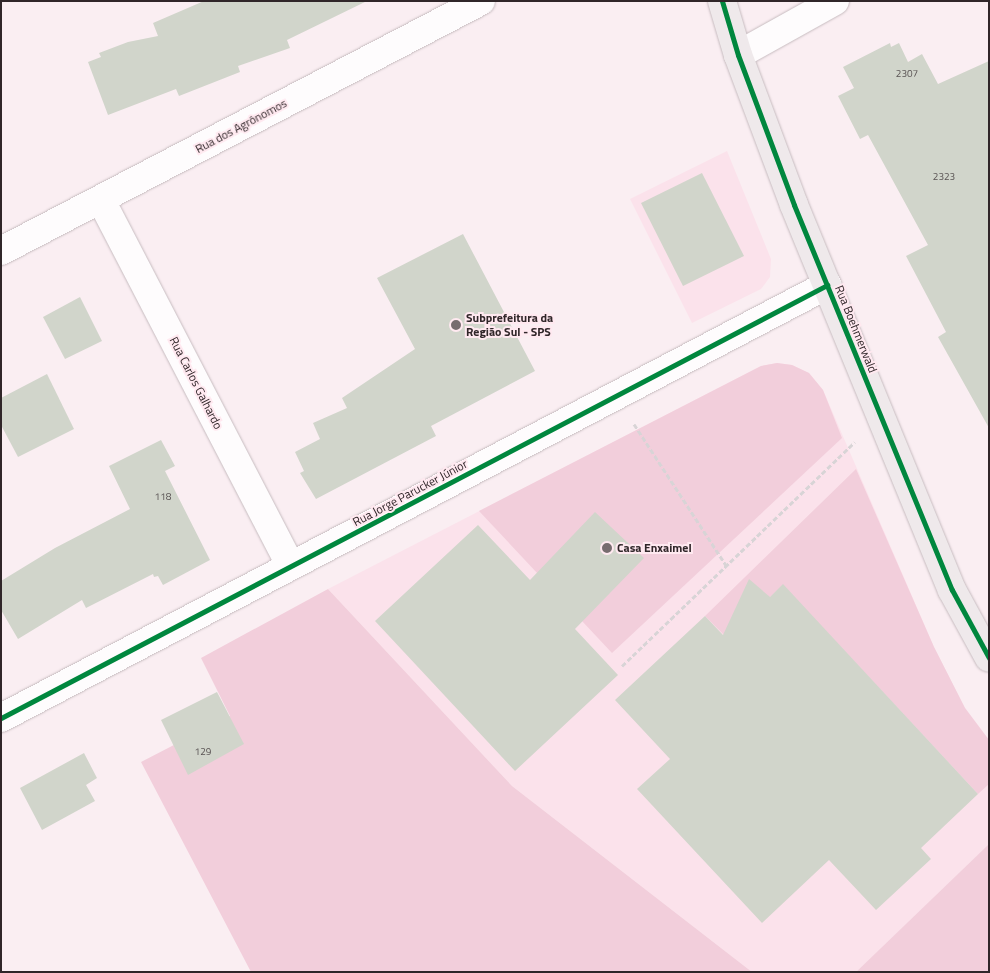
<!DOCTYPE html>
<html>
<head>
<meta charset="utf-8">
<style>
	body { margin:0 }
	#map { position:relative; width:990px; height:973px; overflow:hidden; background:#faeef2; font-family:"Titillium Web",sans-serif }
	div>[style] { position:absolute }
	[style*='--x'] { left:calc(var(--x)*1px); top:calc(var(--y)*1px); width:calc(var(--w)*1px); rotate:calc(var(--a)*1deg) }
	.built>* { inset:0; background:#fbe2eb }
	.green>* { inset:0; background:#f2cedb }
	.building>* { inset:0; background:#d1d5cb }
	.path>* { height:3px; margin-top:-1.5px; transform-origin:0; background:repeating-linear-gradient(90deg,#d8d4d6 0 5px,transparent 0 7.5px) }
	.roads { filter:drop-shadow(0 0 1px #c7bcc0) drop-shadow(0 0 1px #c7bcc0) }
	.minor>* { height:28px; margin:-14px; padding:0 14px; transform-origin:14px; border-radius:14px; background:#fefcfd }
	.major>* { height:28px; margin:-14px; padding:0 14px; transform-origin:14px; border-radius:14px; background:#efe9eb }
	.cycleway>* { height:5px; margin:-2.5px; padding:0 2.5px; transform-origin:2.5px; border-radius:2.5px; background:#00873e }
	.dots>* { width:14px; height:14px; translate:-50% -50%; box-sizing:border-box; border:2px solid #ffe9f0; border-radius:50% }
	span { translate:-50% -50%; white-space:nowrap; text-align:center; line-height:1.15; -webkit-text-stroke:4px #ffe9f0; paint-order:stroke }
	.number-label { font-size:10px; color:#585252 }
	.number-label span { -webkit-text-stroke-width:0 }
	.street-label { font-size:12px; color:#302629 }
	.poi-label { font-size:12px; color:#302629; font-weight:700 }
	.left { translate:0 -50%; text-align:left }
	.frame { position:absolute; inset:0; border:2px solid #302629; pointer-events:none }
</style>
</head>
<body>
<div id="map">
	<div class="built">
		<i style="clip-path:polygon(727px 151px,771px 259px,770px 277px,761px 289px,692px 323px,630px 199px)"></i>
		<i style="clip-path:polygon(777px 363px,792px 365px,809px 373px,823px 390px,934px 647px,965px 708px,989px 740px,989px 844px,856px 972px,752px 972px,512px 786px,328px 589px,761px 366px)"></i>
	</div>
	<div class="green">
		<i style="clip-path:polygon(777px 363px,792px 365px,809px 373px,823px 390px,842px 438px,612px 653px,479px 511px,761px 366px)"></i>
		<i style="clip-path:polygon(856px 469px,934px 647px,965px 708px,989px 740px,989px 784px,978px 794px,783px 585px,727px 638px,705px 616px)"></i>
		<i style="clip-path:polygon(328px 589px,512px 786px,752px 972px,251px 972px,141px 762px,230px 716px,201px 658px)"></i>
		<i style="clip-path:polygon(989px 844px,989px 972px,856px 972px)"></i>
	</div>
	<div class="building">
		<i style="clip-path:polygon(204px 1px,367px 1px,287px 40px,290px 48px,238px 66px,240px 72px,179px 96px,176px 89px,108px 115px,88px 62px,101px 57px,99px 53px,128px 42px,158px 36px,153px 23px)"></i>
		<i style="clip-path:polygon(890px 43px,891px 47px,899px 43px,908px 62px,922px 54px,938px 84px,989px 61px,989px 428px,938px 337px,946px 332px,906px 256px,928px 245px,868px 135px,860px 139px,838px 96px,854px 88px,843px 67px)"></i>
		<i style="clip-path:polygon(702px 173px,744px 256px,683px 286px,641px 203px)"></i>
		<i style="clip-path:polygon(463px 234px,535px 371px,431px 426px,436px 436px,316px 499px,300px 473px,304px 471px,295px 452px,320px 439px,313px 423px,347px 408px,342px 398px,415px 349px,377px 278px)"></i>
		<i style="clip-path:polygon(80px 297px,102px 341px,65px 359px,43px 317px)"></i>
		<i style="clip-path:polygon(47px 374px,74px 429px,18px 457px,1px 425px,1px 398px)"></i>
		<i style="clip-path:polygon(161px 440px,175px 466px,165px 471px,210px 560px,163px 585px,158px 576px,154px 577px,153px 574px,86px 608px,82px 600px,18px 639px,1px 610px,1px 581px,55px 548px,130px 509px,109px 466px)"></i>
		<i style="clip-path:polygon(595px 512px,644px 558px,575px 629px,618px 675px,515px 771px,375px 621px,478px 525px,530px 580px)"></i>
		<i style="clip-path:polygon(749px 579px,770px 597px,783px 584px,978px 794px,921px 848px,931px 859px,876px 910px,829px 860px,762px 923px,637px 789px,670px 759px,615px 700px,705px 616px,723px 635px)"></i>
		<i style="clip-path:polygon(217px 692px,244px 744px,188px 775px,161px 720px)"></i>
		<i style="clip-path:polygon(84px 753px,97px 778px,86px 785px,95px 801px,42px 830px,20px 788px)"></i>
	</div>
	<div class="path">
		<i style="--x:634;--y:424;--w:172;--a:56.9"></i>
		<i style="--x:622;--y:666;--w:323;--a:-43.9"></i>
	</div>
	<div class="roads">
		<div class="minor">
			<i style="--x:738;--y:55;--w:111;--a:-29.1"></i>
			<i style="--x:101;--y:200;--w:412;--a:62.6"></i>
			<i style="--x:1;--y:251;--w:541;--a:-27.51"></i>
			<i style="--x:1;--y:718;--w:933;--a:-27.66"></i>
		</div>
		<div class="major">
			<i style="--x:722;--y:1;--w:56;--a:73.5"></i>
			<i style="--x:738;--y:55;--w:160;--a:69.5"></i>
			<i style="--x:794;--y:205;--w:416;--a:67.7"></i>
			<i style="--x:952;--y:590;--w:77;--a:61.4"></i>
		</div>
	</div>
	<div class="cycleway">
		<i style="--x:722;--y:1;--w:56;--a:73.5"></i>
		<i style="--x:738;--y:55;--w:160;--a:69.5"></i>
		<i style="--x:794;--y:205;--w:416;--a:67.7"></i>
		<i style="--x:952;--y:590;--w:77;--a:61.4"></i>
		<i style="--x:1;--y:718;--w:933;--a:-27.66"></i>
	</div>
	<div class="dots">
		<i style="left:456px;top:325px;background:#776c6f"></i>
		<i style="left:607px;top:548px;background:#776c6f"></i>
	</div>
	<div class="number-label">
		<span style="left:907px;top:74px">2307</span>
		<span style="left:944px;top:177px">2323</span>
		<span style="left:163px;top:497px">118</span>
		<span style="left:203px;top:752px">129</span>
	</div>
	<div class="street-label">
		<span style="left:241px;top:126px;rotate:-28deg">Rua dos Agrônomos</span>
		<span style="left:856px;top:329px;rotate:68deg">Rua Boehmerwald</span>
		<span style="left:196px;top:383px;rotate:63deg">Rua Carlos Galhardo</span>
		<span style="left:410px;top:493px;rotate:-28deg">Rua Jorge Parucker Júnior</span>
	</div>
	<div class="poi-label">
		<span class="left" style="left:466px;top:325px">Subprefeitura da<br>Região Sul - SPS</span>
		<span class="left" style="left:617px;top:548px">Casa Enxaimel</span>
	</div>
	<div class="frame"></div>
</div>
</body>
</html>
